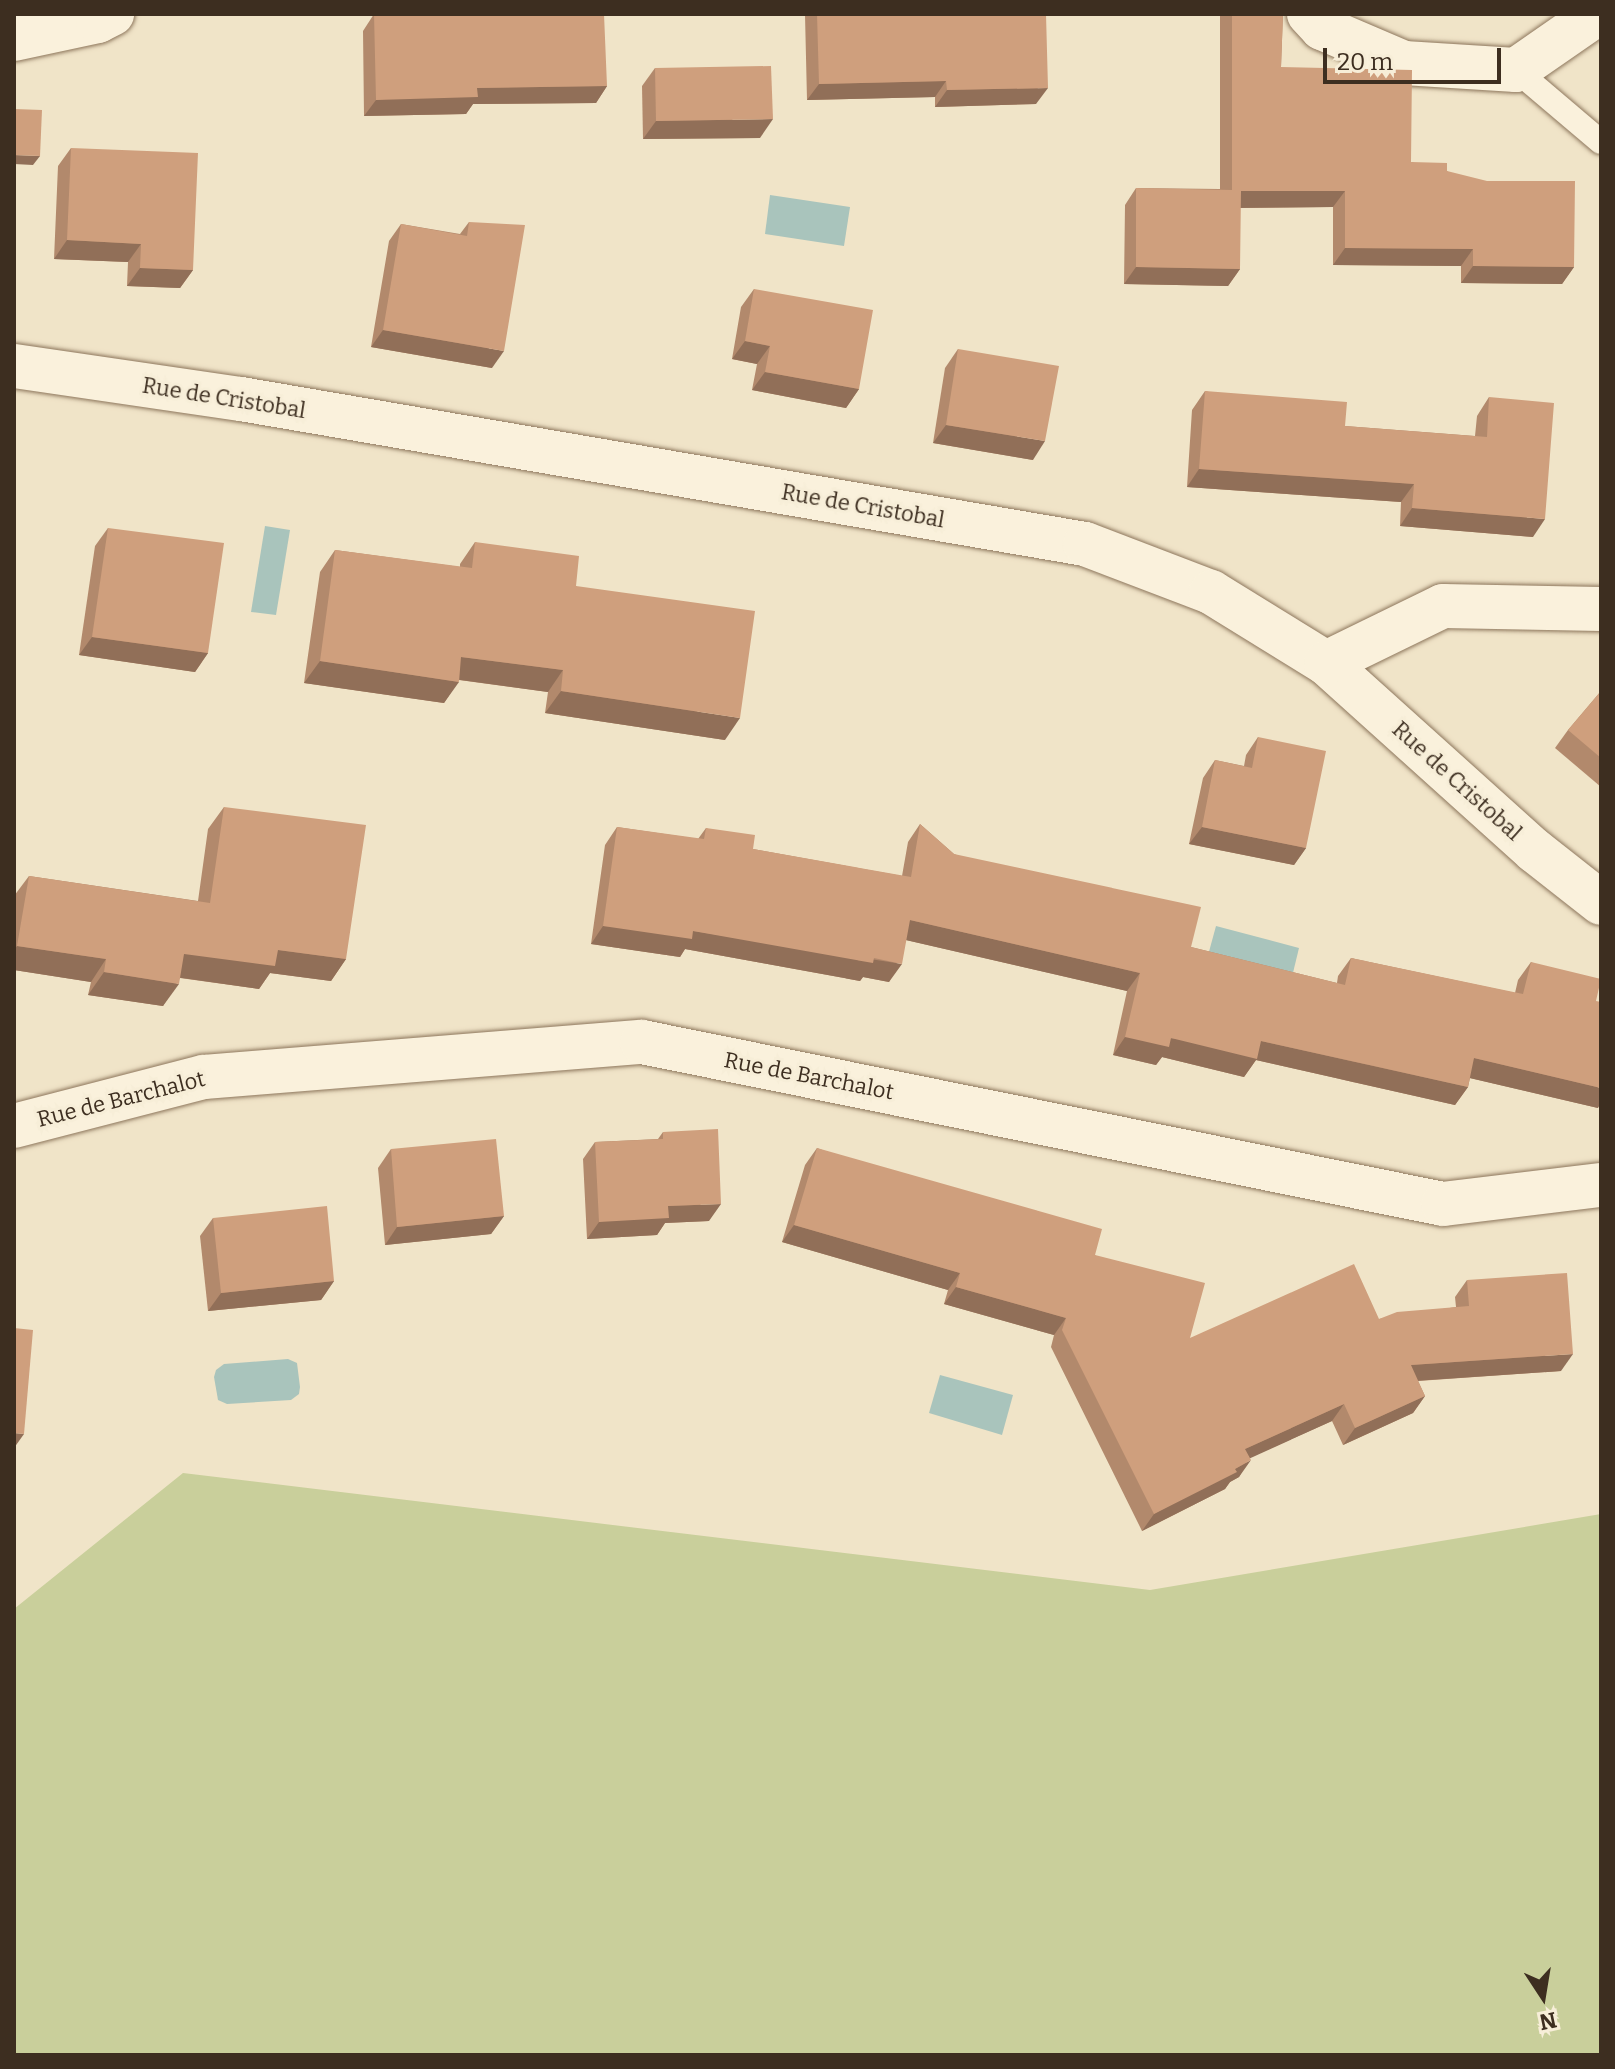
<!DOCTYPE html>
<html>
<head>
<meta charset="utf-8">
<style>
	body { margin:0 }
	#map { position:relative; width:1615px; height:2069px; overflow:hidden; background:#f0e4c8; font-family:Bitter,serif }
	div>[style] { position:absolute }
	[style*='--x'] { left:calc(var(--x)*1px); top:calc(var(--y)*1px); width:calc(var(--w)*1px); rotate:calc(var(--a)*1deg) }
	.green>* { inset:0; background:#c9cf9b }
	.water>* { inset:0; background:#a9c4bc }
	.roads { filter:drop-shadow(0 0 2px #8d765c) drop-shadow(0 0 2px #8d765c) }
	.service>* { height:24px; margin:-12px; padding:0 12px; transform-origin:12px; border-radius:12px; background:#faf1dc }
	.minor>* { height:44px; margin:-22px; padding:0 22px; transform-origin:22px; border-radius:22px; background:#faf1dc }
	.wall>* { inset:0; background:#b2896c }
	.shaded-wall>* { inset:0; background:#916f58 }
	.building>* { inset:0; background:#cf9f7d }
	span { translate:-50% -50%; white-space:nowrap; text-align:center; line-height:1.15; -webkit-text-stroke:6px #f7eed8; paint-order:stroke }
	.street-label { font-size:22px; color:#3d2e20 }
	.frame { position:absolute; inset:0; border:16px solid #3d2e20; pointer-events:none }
	.north { position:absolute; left:1503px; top:1957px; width:80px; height:80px; -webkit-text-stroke:6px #f7eed8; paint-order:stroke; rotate:168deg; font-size:22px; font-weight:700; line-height:32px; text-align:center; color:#3d2e20 }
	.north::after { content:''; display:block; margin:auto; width:28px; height:36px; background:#3d2e20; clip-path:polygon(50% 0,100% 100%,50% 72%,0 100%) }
	.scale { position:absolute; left:1323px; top:48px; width:178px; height:36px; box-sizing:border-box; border:4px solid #3d2e20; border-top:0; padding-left:10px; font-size:24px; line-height:28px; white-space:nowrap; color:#3d2e20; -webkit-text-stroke:6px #f7eed8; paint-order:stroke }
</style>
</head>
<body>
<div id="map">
	<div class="green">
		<i style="clip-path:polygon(183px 1473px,1150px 1590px,1601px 1514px,1601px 2055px,14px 2055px,14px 1609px)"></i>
	</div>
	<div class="water">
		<i style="clip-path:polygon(770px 195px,850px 207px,844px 246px,765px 234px)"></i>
		<i style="clip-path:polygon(265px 526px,290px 530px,276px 615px,251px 612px)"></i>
		<i style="clip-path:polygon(1216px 926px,1299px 948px,1291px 981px,1207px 959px)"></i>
		<i style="clip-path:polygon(288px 1359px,297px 1363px,300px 1387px,299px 1394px,291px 1400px,227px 1404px,218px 1400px,214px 1377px,216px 1370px,224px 1364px)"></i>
		<i style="clip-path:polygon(940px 1375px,1013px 1395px,1002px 1435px,929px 1413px)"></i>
	</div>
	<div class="roads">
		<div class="service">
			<i style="--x:1516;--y:70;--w:111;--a:40.3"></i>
		</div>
		<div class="minor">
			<i style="--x:1309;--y:14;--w:19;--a:47"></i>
			<i style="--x:1322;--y:28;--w:89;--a:23.1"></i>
			<i style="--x:1404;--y:63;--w:112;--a:3.6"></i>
			<i style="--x:1516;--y:70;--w:98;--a:-34.7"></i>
			<i style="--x:14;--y:39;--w:86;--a:-12.1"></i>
			<i style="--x:98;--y:21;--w:16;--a:-27"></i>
			<i style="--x:14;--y:366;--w:229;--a:8.3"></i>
			<i style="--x:241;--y:399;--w:856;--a:9.75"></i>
			<i style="--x:1085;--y:544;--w:135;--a:20.9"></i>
			<i style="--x:1211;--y:592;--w:135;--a:31.7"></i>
			<i style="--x:1326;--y:663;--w:281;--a:42"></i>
			<i style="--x:1535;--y:851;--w:84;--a:38.2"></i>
			<i style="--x:1326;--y:663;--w:130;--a:-26"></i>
			<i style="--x:1443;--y:606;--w:158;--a:1.1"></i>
			<i style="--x:14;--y:1126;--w:196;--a:-14.5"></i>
			<i style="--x:204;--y:1077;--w:439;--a:-4.6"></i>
			<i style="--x:642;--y:1042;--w:817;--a:11.43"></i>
			<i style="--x:1443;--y:1204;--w:159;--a:-6.9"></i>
		</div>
	</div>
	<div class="wall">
		<i style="clip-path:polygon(374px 14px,607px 86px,596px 103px,473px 104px,466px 114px,364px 116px,363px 31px)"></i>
		<i style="clip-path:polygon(806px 14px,1046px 14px,1036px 104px,935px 107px,935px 97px,807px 100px,805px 15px)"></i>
		<i style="clip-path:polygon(1220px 14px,1283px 14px,1281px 67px,1411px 162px,1447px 171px,1574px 267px,1562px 284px,1461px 283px,1461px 266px,1333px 265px,1333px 207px,1240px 208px,1240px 269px,1228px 286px,1124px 284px,1125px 205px,1136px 188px,1220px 189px)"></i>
		<i style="clip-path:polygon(655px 68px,760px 138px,643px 139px,642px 86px)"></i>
		<i style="clip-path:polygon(71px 148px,193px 270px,180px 288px,127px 286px,128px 262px,54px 259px,58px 166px)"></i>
		<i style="clip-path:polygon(469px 222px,492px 368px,371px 347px,389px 241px,401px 224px,460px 234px)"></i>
		<i style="clip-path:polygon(754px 289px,859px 389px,846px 408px,752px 390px,757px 364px,732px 359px,741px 307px)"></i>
		<i style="clip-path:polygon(958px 349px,1033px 460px,933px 443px,945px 368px)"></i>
		<i style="clip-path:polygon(1205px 391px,1345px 426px,1475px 436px,1477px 416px,1489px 397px,1533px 537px,1400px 526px,1401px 502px,1187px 487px,1192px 410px)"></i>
		<i style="clip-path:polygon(108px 528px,208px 653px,195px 672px,79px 655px,95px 546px)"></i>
		<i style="clip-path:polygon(475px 542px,576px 586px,725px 740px,545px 713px,548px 692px,459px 680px,444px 703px,304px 683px,320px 572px,335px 550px,460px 567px,460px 564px)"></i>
		<i style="clip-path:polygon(1601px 691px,1601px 787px,1555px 748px,1568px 730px)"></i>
		<i style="clip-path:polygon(1258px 737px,1306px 848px,1294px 865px,1189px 844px,1203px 778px,1215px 760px,1244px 766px,1246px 755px)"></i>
		<i style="clip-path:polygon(224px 807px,346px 959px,331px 981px,270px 973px,259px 989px,180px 978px,163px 1006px,88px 995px,91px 982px,14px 970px,14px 896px,29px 876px,198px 901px,208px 829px)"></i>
		<i style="clip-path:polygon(920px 824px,954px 854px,1191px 947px,1337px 983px,1338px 976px,1351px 958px,1515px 993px,1518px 980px,1531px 962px,1596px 1001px,1598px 1108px,1470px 1078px,1468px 1087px,1455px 1105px,1256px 1060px,1244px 1077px,1162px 1057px,1156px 1065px,1113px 1055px,1127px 991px,906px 940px,889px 982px,863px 977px,860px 981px,685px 949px,680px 957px,591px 944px,605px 845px,617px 827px,698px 839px,706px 828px,753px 849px,902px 876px,908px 842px)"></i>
		<i style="clip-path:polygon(663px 1132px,709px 1221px,665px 1223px,657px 1235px,587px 1239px,583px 1159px,595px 1142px,658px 1139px)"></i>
		<i style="clip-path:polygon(817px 1148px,1095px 1255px,1190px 1338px,1379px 1319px,1456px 1307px,1455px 1297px,1467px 1280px,1561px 1371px,1418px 1381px,1425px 1396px,1413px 1413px,1343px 1445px,1332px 1421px,1249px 1458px,1239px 1477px,1230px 1482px,1225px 1489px,1142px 1531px,1051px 1347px,1054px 1335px,944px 1304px,948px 1290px,782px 1242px,805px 1165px)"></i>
		<i style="clip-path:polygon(391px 1149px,504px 1216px,491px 1234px,385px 1245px,378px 1168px)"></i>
		<i style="clip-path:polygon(213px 1218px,334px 1281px,321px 1300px,208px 1311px,200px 1236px)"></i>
	</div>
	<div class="shaded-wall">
		<i style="clip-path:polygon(946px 81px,935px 97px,807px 100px,819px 84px)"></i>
		<i style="clip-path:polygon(607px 86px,596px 103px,473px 104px,466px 114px,364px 116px,376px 100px,477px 88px)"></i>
		<i style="clip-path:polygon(1048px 88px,1036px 104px,935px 107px,947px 90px)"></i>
		<i style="clip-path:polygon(773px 119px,760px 138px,643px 139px,656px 121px)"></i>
		<i style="clip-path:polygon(14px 155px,40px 156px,33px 165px,14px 164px)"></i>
		<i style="clip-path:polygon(1241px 191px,1345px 191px,1333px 207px,1229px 208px)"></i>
		<i style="clip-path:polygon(67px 240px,141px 244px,128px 262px,54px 259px)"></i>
		<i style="clip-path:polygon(1345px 248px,1473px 249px,1461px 266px,1333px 265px)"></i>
		<i style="clip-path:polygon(1473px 266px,1574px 267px,1562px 284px,1461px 283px)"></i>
		<i style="clip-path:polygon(1136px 267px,1240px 269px,1228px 286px,1124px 284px)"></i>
		<i style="clip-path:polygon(140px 268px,193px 270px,180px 288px,127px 286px)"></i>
		<i style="clip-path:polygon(383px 330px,504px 351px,492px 368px,371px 347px)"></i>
		<i style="clip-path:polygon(745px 341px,770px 346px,757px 364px,732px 359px)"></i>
		<i style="clip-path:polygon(765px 372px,859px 389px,846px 408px,752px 390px)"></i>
		<i style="clip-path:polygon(946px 425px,1045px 441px,1033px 460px,933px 443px)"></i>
		<i style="clip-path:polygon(1199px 469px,1414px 484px,1401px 502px,1187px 487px)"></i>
		<i style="clip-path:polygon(1412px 508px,1545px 519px,1533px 537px,1400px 526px)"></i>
		<i style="clip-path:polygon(92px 637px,208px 653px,195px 672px,79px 655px)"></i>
		<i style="clip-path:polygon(461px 657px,563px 670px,548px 692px,446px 678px)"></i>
		<i style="clip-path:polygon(320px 661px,459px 682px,444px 703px,304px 683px)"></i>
		<i style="clip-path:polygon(561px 691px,740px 718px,725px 740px,545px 713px)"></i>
		<i style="clip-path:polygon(1202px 827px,1306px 848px,1294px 865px,1189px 844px)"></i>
		<i style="clip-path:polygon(910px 920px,1140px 973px,1127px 991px,897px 938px)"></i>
		<i style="clip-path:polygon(603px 926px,693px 931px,902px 964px,889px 982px,863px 977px,860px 981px,685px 949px,680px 957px,591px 944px)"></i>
		<i style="clip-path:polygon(17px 946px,106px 959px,91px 982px,14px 970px,14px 950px)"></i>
		<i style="clip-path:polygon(278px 950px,346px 959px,331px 981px,270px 973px,259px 989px,168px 976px,184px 954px)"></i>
		<i style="clip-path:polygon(104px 972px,179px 984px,163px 1006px,88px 995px)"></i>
		<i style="clip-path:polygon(1125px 1037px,1261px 1041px,1468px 1087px,1455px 1105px,1256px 1060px,1244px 1077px,1162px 1057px,1156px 1065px,1113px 1055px)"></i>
		<i style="clip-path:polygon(1474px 1058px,1601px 1088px,1601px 1103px,1598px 1108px,1461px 1076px)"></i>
		<i style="clip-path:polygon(721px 1204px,709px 1221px,665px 1223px,657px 1235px,587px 1239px,599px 1222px,668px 1206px)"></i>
		<i style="clip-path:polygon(504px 1216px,491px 1234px,385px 1245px,397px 1227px)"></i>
		<i style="clip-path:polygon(794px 1225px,960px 1273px,948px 1290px,782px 1242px)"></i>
		<i style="clip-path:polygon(334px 1281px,321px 1300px,208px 1311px,221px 1293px)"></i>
		<i style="clip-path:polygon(956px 1287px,1066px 1318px,1054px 1335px,944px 1304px)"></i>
		<i style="clip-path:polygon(1573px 1354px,1561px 1371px,1399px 1382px,1411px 1365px)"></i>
		<i style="clip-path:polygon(1425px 1396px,1413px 1413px,1343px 1445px,1355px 1428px)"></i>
		<i style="clip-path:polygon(1344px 1404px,1332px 1421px,1233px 1466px,1245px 1449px)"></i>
		<i style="clip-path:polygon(14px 1433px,24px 1434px,14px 1448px)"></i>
		<i style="clip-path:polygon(1251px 1460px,1239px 1477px,1230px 1482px,1225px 1489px,1142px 1531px,1154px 1514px)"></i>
	</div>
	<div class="building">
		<i style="clip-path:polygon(374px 14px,604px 14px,607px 86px,477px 88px,478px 97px,376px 100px)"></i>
		<i style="clip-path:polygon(817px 14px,1046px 14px,1048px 88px,947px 90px,946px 81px,819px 84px)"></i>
		<i style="clip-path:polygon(1232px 14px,1283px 14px,1281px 67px,1412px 70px,1411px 162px,1447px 163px,1447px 171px,1487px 181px,1575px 181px,1574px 267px,1473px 266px,1473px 249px,1345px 248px,1345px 191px,1241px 191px,1240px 269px,1136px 267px,1136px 188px,1232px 190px)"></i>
		<i style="clip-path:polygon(771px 66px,773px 119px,656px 121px,655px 68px)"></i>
		<i style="clip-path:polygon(14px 109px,42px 110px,40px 156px,14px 155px)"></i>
		<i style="clip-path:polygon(71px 148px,198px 153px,193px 270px,140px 268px,141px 244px,67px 240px)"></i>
		<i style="clip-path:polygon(469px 222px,525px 225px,504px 351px,383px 330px,401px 224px,467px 236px)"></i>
		<i style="clip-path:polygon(754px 289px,873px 310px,859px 389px,765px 372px,770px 346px,745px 341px)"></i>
		<i style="clip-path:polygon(958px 349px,1059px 366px,1045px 441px,946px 425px)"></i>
		<i style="clip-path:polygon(1205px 391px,1347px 402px,1345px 426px,1487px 437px,1489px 397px,1554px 403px,1545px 519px,1412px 508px,1414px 484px,1199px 469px)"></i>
		<i style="clip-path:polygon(108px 528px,224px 543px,208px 653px,92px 637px)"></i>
		<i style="clip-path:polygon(475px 542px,579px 556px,576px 586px,755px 611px,740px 718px,561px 691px,563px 670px,461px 657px,459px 682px,320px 661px,335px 550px,472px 568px)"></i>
		<i style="clip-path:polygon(1601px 691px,1601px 758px,1568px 730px)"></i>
		<i style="clip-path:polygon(1258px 737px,1326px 751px,1306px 848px,1202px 827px,1215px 760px,1252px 768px)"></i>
		<i style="clip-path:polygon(224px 807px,366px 825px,346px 959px,278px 950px,275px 966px,184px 954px,179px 984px,104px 972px,106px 959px,17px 946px,29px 876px,210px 903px)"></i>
		<i style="clip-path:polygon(920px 824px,954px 854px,1201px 907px,1191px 947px,1345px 985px,1351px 958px,1523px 994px,1531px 962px,1601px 979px,1596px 1001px,1601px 1002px,1601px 1088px,1474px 1058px,1468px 1087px,1261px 1041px,1257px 1059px,1171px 1038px,1169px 1047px,1125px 1037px,1140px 973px,910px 920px,902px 964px,874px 958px,873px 963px,693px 931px,692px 939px,603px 926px,617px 827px,704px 839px,706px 828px,755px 835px,753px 849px,911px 877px)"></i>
		<i style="clip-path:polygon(718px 1129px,721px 1204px,668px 1206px,669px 1218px,599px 1222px,595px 1142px,663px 1139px,663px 1132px)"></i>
		<i style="clip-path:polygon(496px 1139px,504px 1216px,397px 1227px,391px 1149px)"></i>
		<i style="clip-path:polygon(817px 1148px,1102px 1229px,1095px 1255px,1205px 1283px,1190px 1338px,1354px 1264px,1379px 1319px,1397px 1312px,1469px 1306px,1467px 1280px,1567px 1273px,1573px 1354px,1411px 1365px,1425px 1396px,1355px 1428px,1344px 1404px,1245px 1449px,1251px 1460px,1235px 1469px,1237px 1472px,1154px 1514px,1062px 1330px,1066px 1318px,956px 1287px,960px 1273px,794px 1225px)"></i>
		<i style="clip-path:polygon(327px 1206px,334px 1281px,221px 1293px,213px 1218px)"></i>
		<i style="clip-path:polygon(14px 1328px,33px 1330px,24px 1434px,14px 1433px)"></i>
	</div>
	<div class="street-label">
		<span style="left:224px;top:398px;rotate:9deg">Rue de Cristobal</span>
		<span style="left:863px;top:506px;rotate:10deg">Rue de Cristobal</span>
		<span style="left:1457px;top:781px;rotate:42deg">Rue de Cristobal</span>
		<span style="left:809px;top:1076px;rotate:11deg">Rue de Barchalot</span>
		<span style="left:121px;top:1099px;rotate:-14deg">Rue de Barchalot</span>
	</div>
	<div class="frame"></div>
	<div class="north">N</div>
	<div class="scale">20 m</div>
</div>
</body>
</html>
